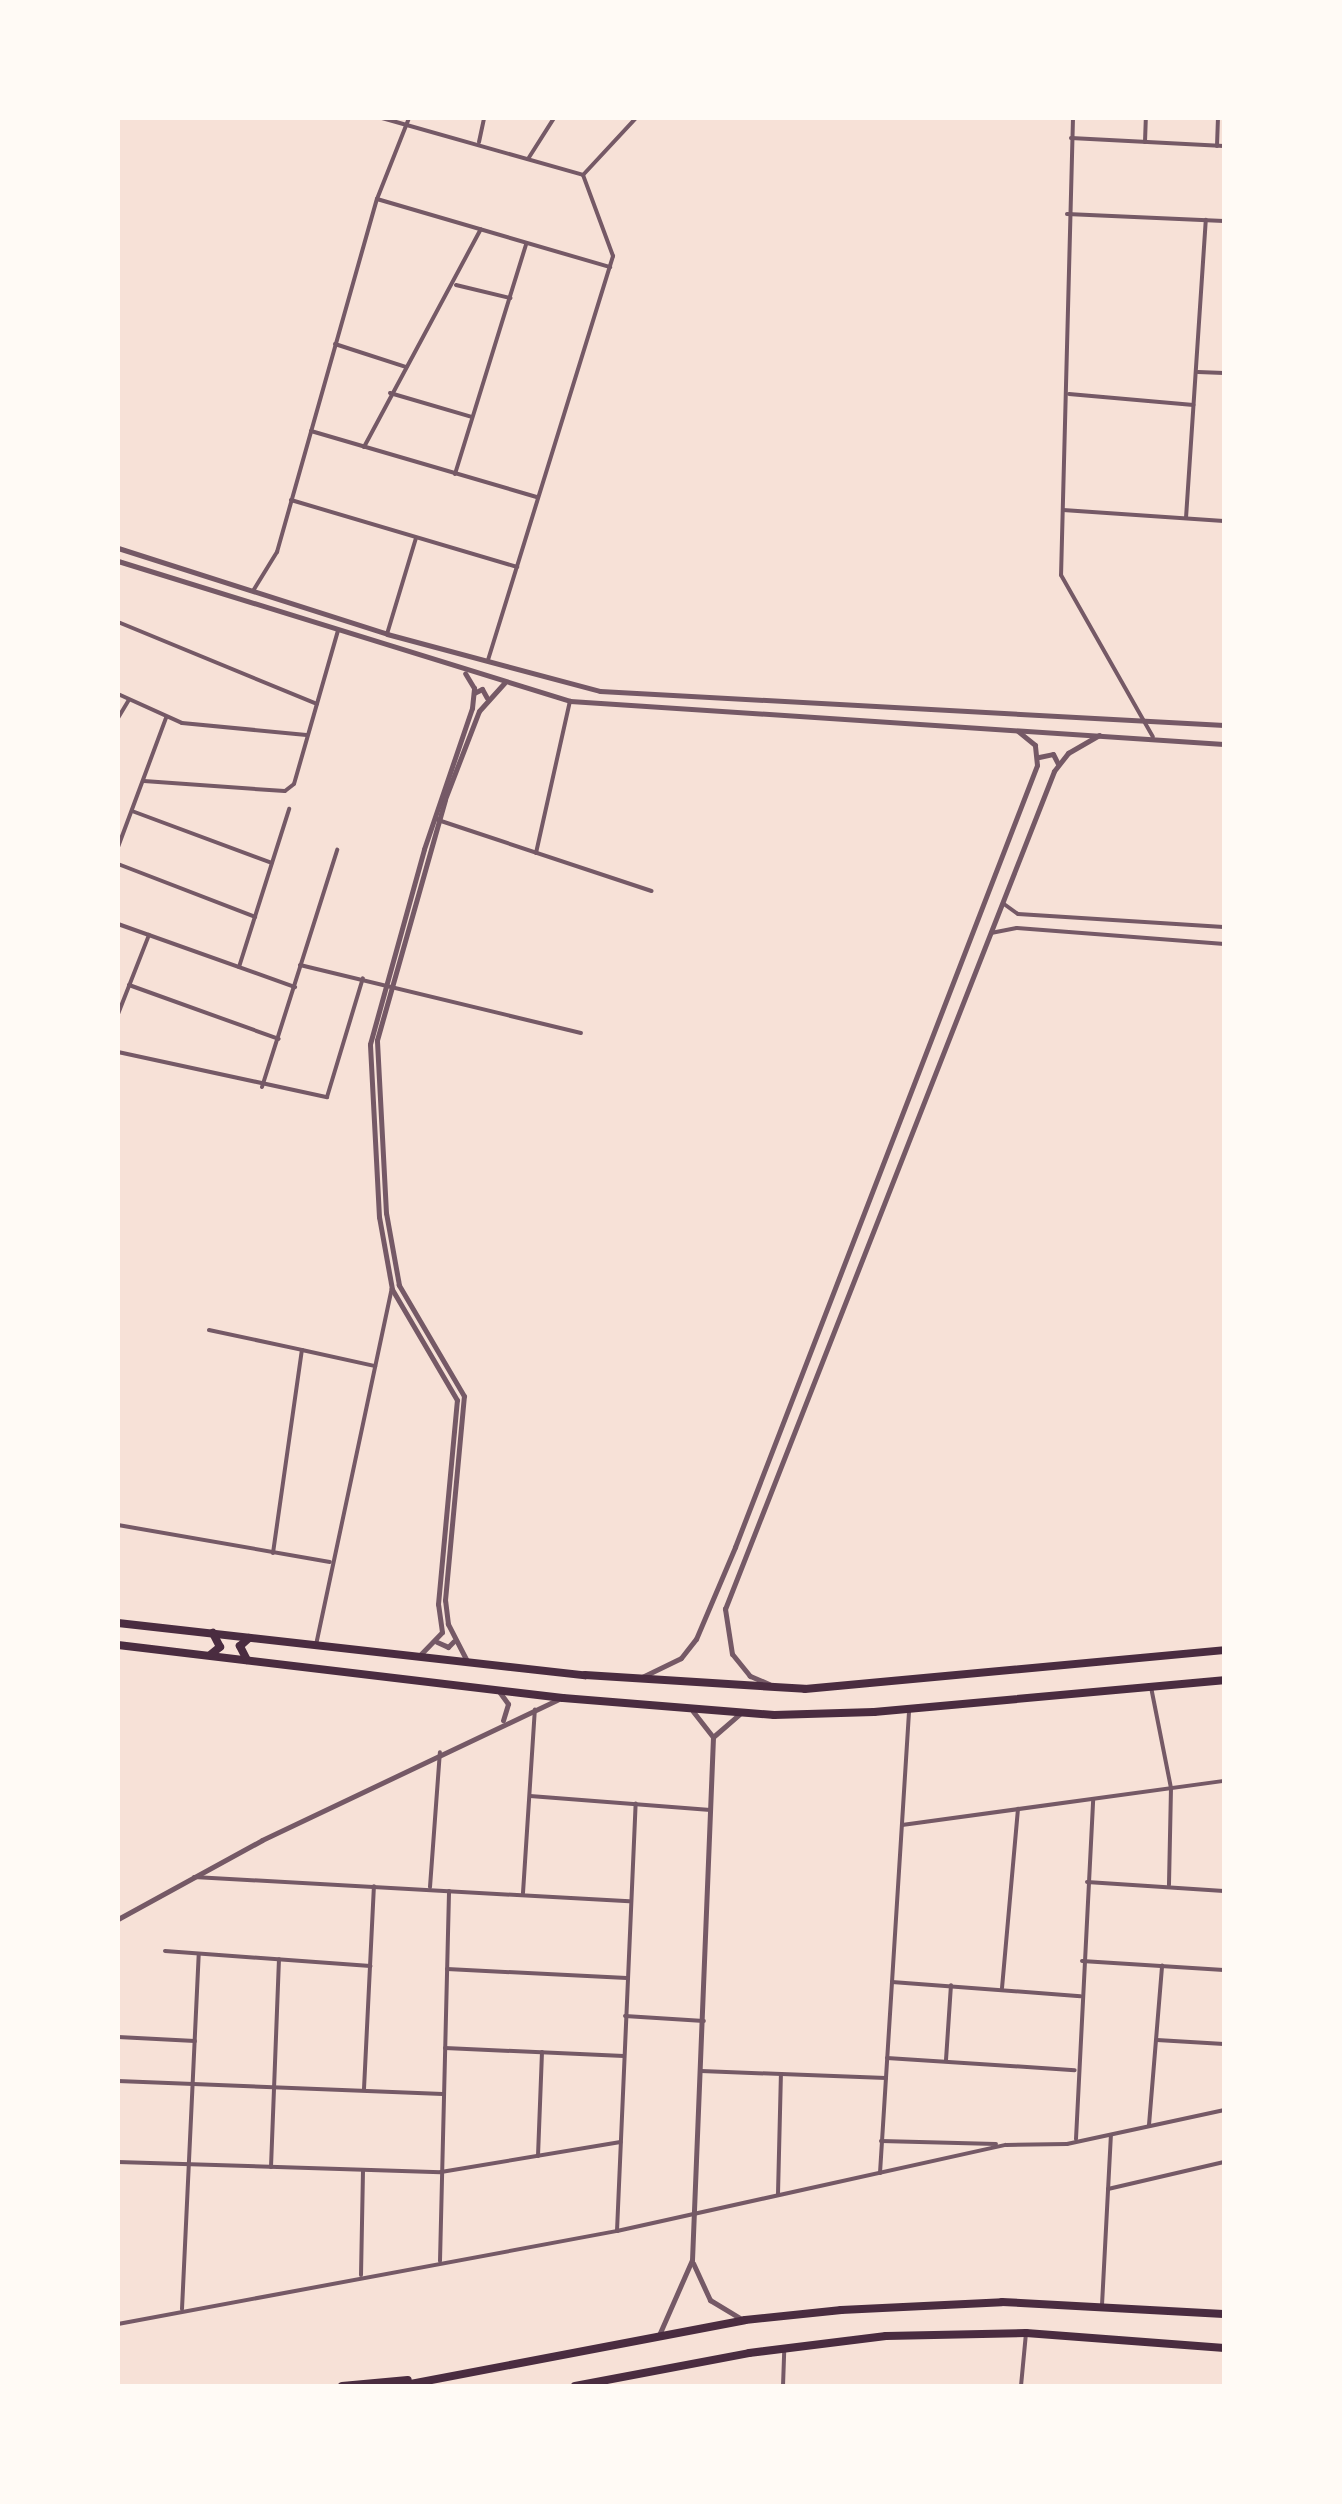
<!DOCTYPE html>
<html>
<head>
<meta charset="utf-8">
<style>
	body { margin:0 }
	#map { position:relative; width:1342px; height:2504px; overflow:hidden; background:#f7e1d7; font-family:Poppins,sans-serif }
	div>[style] { position:absolute }
	[style*='--x'] { left:calc(var(--x)*1px); top:calc(var(--y)*1px); width:calc(var(--w)*1px); rotate:calc(var(--a)*1deg) }
	.minor>* { height:4px; margin:-2px; padding:0 2px; transform-origin:2px; border-radius:2px; background:#755966 }
	.tertiary>* { height:5px; margin:-2.5px; padding:0 2.5px; transform-origin:2.5px; border-radius:2.5px; background:#755966 }
	.trunk>* { height:8px; margin:-4px; padding:0 4px; transform-origin:4px; border-radius:4px; background:#4a2c40 }
	.motorway>* { height:8px; margin:-4px; padding:0 4px; transform-origin:4px; border-radius:4px; background:#4a2c40 }
	span { translate:-50% -50%; white-space:nowrap; text-align:center; line-height:1.15; -webkit-text-stroke:8px #fffaf5; paint-order:stroke }
	.frame { position:absolute; inset:0; border:120px solid #fffaf5; pointer-events:none }
</style>
</head>
<body>
<div id="map">
	<div class="minor">
		<i style="--x:382;--y:118;--w:209;--a:15.8"></i>
		<i style="--x:1073;--y:118;--w:457;--a:91.5"></i>
		<i style="--x:1061;--y:575;--w:186;--a:60.4"></i>
		<i style="--x:1071;--y:138;--w:153;--a:3"></i>
		<i style="--x:479;--y:142;--w:25;--a:-78"></i>
		<i style="--x:1145;--y:142;--w:24;--a:-88"></i>
		<i style="--x:1217;--y:146;--w:28;--a:-88"></i>
		<i style="--x:528;--y:159;--w:49;--a:-57.6"></i>
		<i style="--x:583;--y:175;--w:78;--a:-47.1"></i>
		<i style="--x:377;--y:199;--w:243;--a:16.3"></i>
		<i style="--x:1067;--y:214;--w:157;--a:2.6"></i>
		<i style="--x:456;--y:285;--w:56;--a:13.5"></i>
		<i style="--x:335;--y:344;--w:75;--a:17.9"></i>
		<i style="--x:1198;--y:372;--w:26;--a:2"></i>
		<i style="--x:390;--y:393;--w:85;--a:16.3"></i>
		<i style="--x:1069;--y:394;--w:125;--a:5"></i>
		<i style="--x:311;--y:431;--w:235;--a:16.3"></i>
		<i style="--x:364;--y:447;--w:247;--a:-61.8"></i>
		<i style="--x:455;--y:474;--w:241;--a:-72.8"></i>
		<i style="--x:291;--y:500;--w:236;--a:16.5"></i>
		<i style="--x:1063;--y:510;--w:161;--a:3.9"></i>
		<i style="--x:1186;--y:518;--w:299;--a:-86.2"></i>
		<i style="--x:253;--y:591;--w:46;--a:-58.4"></i>
		<i style="--x:277;--y:552;--w:367;--a:-74.2"></i>
		<i style="--x:377;--y:199;--w:87;--a:-68.4"></i>
		<i style="--x:118;--y:622;--w:215;--a:22.4"></i>
		<i style="--x:387;--y:634;--w:100;--a:-73.2"></i>
		<i style="--x:488;--y:660;--w:423;--a:-72.8"></i>
		<i style="--x:613;--y:256;--w:86;--a:-110.3"></i>
		<i style="--x:118;--y:694;--w:70;--a:24.4"></i>
		<i style="--x:182;--y:723;--w:125;--a:5.5"></i>
		<i style="--x:118;--y:718;--w:21;--a:-59"></i>
		<i style="--x:144;--y:781;--w:141;--a:4.1"></i>
		<i style="--x:285;--y:791;--w:11;--a:-38"></i>
		<i style="--x:294;--y:784;--w:159;--a:-74"></i>
		<i style="--x:132;--y:811;--w:149;--a:20.4"></i>
		<i style="--x:438;--y:820;--w:225;--a:18.4"></i>
		<i style="--x:118;--y:847;--w:138;--a:-69.6"></i>
		<i style="--x:536;--y:853;--w:156;--a:-77.4"></i>
		<i style="--x:118;--y:864;--w:147;--a:21.1"></i>
		<i style="--x:1004;--y:904;--w:17;--a:36"></i>
		<i style="--x:1018;--y:914;--w:206;--a:3.6"></i>
		<i style="--x:118;--y:924;--w:188;--a:19.6"></i>
		<i style="--x:991;--y:933;--w:26;--a:-11"></i>
		<i style="--x:1017;--y:928;--w:208;--a:4.4"></i>
		<i style="--x:300;--y:965;--w:289;--a:13.6"></i>
		<i style="--x:239;--y:967;--w:166;--a:-72.4"></i>
		<i style="--x:129;--y:985;--w:159;--a:19.8"></i>
		<i style="--x:118;--y:1014;--w:85;--a:-68.6"></i>
		<i style="--x:118;--y:1052;--w:214;--a:12.2"></i>
		<i style="--x:327;--y:1097;--w:124;--a:-73.2"></i>
		<i style="--x:262;--y:1087;--w:249;--a:-72.4"></i>
		<i style="--x:209;--y:1330;--w:95;--a:12.1"></i>
		<i style="--x:118;--y:1525;--w:215;--a:9.9"></i>
		<i style="--x:273;--y:1553;--w:205;--a:-81.9"></i>
		<i style="--x:302;--y:1350;--w:75;--a:12.4"></i>
		<i style="--x:316;--y:1645;--w:365;--a:-78"></i>
		<i style="--x:1151;--y:1687;--w:103;--a:78.8"></i>
		<i style="--x:1171;--y:1788;--w:97;--a:91.2"></i>
		<i style="--x:530;--y:1796;--w:181;--a:4.4"></i>
		<i style="--x:902;--y:1825;--w:325;--a:-7.8"></i>
		<i style="--x:194;--y:1877;--w:436;--a:3.2"></i>
		<i style="--x:1087;--y:1882;--w:137;--a:3.8"></i>
		<i style="--x:430;--y:1887;--w:135;--a:-85.8"></i>
		<i style="--x:523;--y:1893;--w:184;--a:-86.3"></i>
		<i style="--x:165;--y:1951;--w:206;--a:4.2"></i>
		<i style="--x:1082;--y:1961;--w:142;--a:3.6"></i>
		<i style="--x:447;--y:1969;--w:180;--a:2.9"></i>
		<i style="--x:892;--y:1982;--w:189;--a:4.3"></i>
		<i style="--x:1002;--y:1988;--w:180;--a:-84.9"></i>
		<i style="--x:625;--y:2016;--w:79;--a:3.6"></i>
		<i style="--x:118;--y:2037;--w:77;--a:3"></i>
		<i style="--x:1157;--y:2040;--w:67;--a:3.4"></i>
		<i style="--x:445;--y:2048;--w:179;--a:2.6"></i>
		<i style="--x:887;--y:2058;--w:188;--a:3.7"></i>
		<i style="--x:946;--y:2060;--w:75;--a:-86.2"></i>
		<i style="--x:701;--y:2071;--w:185;--a:2.2"></i>
		<i style="--x:118;--y:2081;--w:325;--a:2.3"></i>
		<i style="--x:364;--y:2089;--w:203;--a:-87.2"></i>
		<i style="--x:1149;--y:2125;--w:160;--a:-85.3"></i>
		<i style="--x:1076;--y:2139;--w:340;--a:-87.1"></i>
		<i style="--x:881;--y:2141;--w:115;--a:1.5"></i>
		<i style="--x:538;--y:2156;--w:104;--a:-87.8"></i>
		<i style="--x:118;--y:2162;--w:323;--a:1.8"></i>
		<i style="--x:441;--y:2172;--w:182;--a:-9.5"></i>
		<i style="--x:271;--y:2167;--w:208;--a:-87.8"></i>
		<i style="--x:880;--y:2173;--w:465;--a:-86.4"></i>
		<i style="--x:1108;--y:2189;--w:119;--a:-13.1"></i>
		<i style="--x:778;--y:2194;--w:120;--a:-88.6"></i>
		<i style="--x:617;--y:2231;--w:428;--a:-87.5"></i>
		<i style="--x:440;--y:2261;--w:370;--a:-88.6"></i>
		<i style="--x:361;--y:2275;--w:105;--a:-88.9"></i>
		<i style="--x:1102;--y:2305;--w:170;--a:-87"></i>
		<i style="--x:182;--y:2309;--w:355;--a:-87.3"></i>
		<i style="--x:118;--y:2324;--w:508;--a:-10.56"></i>
		<i style="--x:617;--y:2231;--w:398;--a:-12.5"></i>
		<i style="--x:1006;--y:2145;--w:61;--a:-0.9"></i>
		<i style="--x:1067;--y:2144;--w:161;--a:-12.2"></i>
		<i style="--x:783;--y:2386;--w:34;--a:-88"></i>
		<i style="--x:1021;--y:2386;--w:53;--a:-84.6"></i>
	</div>
	<div class="tertiary">
		<i style="--x:118;--y:548;--w:282;--a:17.7"></i>
		<i style="--x:387;--y:634;--w:220;--a:15"></i>
		<i style="--x:600;--y:691;--w:625;--a:3.12"></i>
		<i style="--x:118;--y:561;--w:473;--a:17.2"></i>
		<i style="--x:570;--y:701;--w:655;--a:3.76"></i>
		<i style="--x:474;--y:693;--w:9;--a:-27"></i>
		<i style="--x:482;--y:689;--w:10;--a:61"></i>
		<i style="--x:1039;--y:757;--w:14;--a:-12"></i>
		<i style="--x:1053;--y:754;--w:11;--a:63"></i>
		<i style="--x:437;--y:1642;--w:12;--a:24"></i>
		<i style="--x:448;--y:1647;--w:8;--a:-45"></i>
		<i style="--x:419;--y:1656;--w:33;--a:-46"></i>
		<i style="--x:442;--y:1632;--w:28;--a:-98"></i>
		<i style="--x:438;--y:1604;--w:205;--a:-84.7"></i>
		<i style="--x:457;--y:1400;--w:129;--a:-120.4"></i>
		<i style="--x:392;--y:1289;--w:73;--a:-100.2"></i>
		<i style="--x:379;--y:1217;--w:173;--a:-93"></i>
		<i style="--x:370;--y:1044;--w:202;--a:-74.5"></i>
		<i style="--x:424;--y:849;--w:149;--a:-71.2"></i>
		<i style="--x:472;--y:708;--w:20;--a:-84"></i>
		<i style="--x:474;--y:688;--w:17;--a:-121"></i>
		<i style="--x:467;--y:1661;--w:42;--a:-117.2"></i>
		<i style="--x:448;--y:1624;--w:24;--a:-97"></i>
		<i style="--x:445;--y:1600;--w:205;--a:-84.7"></i>
		<i style="--x:464;--y:1396;--w:129;--a:-120.4"></i>
		<i style="--x:399;--y:1285;--w:73;--a:-100.2"></i>
		<i style="--x:386;--y:1213;--w:173;--a:-93"></i>
		<i style="--x:377;--y:1040;--w:250;--a:-74.2"></i>
		<i style="--x:445;--y:799;--w:94;--a:-68.9"></i>
		<i style="--x:479;--y:711;--w:38;--a:-48"></i>
		<i style="--x:642;--y:1677;--w:43;--a:-26"></i>
		<i style="--x:681;--y:1658;--w:24;--a:-52"></i>
		<i style="--x:696;--y:1639;--w:100;--a:-67"></i>
		<i style="--x:735;--y:1547;--w:838;--a:-68.88"></i>
		<i style="--x:1037;--y:765;--w:20;--a:-96"></i>
		<i style="--x:1035;--y:745;--w:22;--a:-141"></i>
		<i style="--x:769;--y:1684;--w:21;--a:-157"></i>
		<i style="--x:750;--y:1676;--w:28;--a:-129"></i>
		<i style="--x:732;--y:1654;--w:46;--a:-98.8"></i>
		<i style="--x:725;--y:1609;--w:900;--a:-68.56"></i>
		<i style="--x:1054;--y:771;--w:23;--a:-52"></i>
		<i style="--x:1068;--y:753;--w:36;--a:-30"></i>
		<i style="--x:498;--y:1690;--w:17;--a:54"></i>
		<i style="--x:508;--y:1704;--w:17;--a:107"></i>
		<i style="--x:713;--y:1737;--w:35;--a:-41"></i>
		<i style="--x:118;--y:1919;--w:164;--a:-28.7"></i>
		<i style="--x:262;--y:1840;--w:327;--a:-25.4"></i>
		<i style="--x:693;--y:2263;--w:41;--a:65.3"></i>
		<i style="--x:710;--y:2300;--w:37;--a:31"></i>
		<i style="--x:659;--y:2335;--w:82;--a:-66.3"></i>
		<i style="--x:692;--y:2260;--w:523;--a:-87.7"></i>
		<i style="--x:713;--y:1737;--w:33;--a:-128"></i>
	</div>
	<div class="trunk">
		<i style="--x:118;--y:1623;--w:470;--a:6.4"></i>
		<i style="--x:585;--y:1675;--w:220;--a:3.6"></i>
		<i style="--x:805;--y:1689;--w:421;--a:-5.3"></i>
		<i style="--x:118;--y:1645;--w:448;--a:6.8"></i>
		<i style="--x:563;--y:1698;--w:212;--a:4.6"></i>
		<i style="--x:774;--y:1715;--w:100;--a:-1.7"></i>
		<i style="--x:874;--y:1712;--w:351;--a:-5.2"></i>
		<i style="--x:210;--y:1655;--w:13;--a:-39"></i>
		<i style="--x:220;--y:1647;--w:16;--a:-117"></i>
		<i style="--x:247;--y:1660;--w:16;--a:-117"></i>
		<i style="--x:240;--y:1646;--w:12;--a:-42"></i>
	</div>
	<div class="motorway">
		<i style="--x:342;--y:2386;--w:66;--a:-5.2"></i>
		<i style="--x:400;--y:2386;--w:351;--a:-10.8"></i>
		<i style="--x:745;--y:2320;--w:97;--a:-5.9"></i>
		<i style="--x:841;--y:2310;--w:161;--a:-2.8"></i>
		<i style="--x:1002;--y:2302;--w:222;--a:3.1"></i>
		<i style="--x:575;--y:2386;--w:177;--a:-10.7"></i>
		<i style="--x:749;--y:2353;--w:138;--a:-7.1"></i>
		<i style="--x:886;--y:2336;--w:140;--a:-1.2"></i>
		<i style="--x:1026;--y:2333;--w:199;--a:4.3"></i>
	</div>
	<div class="frame"></div>
</div>
</body>
</html>
